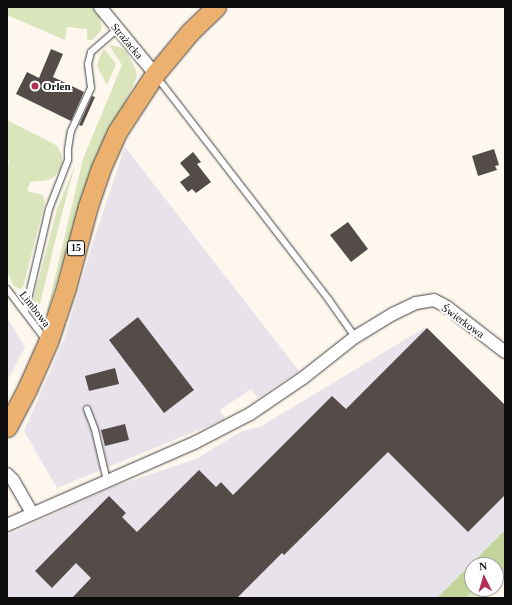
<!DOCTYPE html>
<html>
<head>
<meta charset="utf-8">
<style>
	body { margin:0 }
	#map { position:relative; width:512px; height:605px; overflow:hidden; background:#fdf7ee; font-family:"Times New Roman",serif }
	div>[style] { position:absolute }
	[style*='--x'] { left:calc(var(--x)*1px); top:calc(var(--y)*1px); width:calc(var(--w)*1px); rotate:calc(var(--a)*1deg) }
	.industrial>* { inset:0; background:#e8e2eb }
	.green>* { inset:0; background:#dae5bb }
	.forest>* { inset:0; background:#c2d49c }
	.building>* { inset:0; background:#554c4a }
	.roads { filter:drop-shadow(0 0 1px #404040) drop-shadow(0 0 1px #404040) }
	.lane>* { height:6px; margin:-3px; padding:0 3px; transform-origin:3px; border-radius:3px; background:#fff }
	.street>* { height:12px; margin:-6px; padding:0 6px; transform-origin:6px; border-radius:6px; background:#fff }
	.primary>* { height:19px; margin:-9.5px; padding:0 9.5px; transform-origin:9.5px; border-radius:9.5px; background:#ecb16f }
	.dots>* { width:11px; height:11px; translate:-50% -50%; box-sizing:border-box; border:2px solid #fff; border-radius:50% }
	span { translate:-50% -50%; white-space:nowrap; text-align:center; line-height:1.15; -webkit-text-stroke:4px #fff; paint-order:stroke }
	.shield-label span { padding:1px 3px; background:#fff; border:1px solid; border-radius:3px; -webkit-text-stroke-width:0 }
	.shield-label { font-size:10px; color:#0d0d0d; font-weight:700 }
	.street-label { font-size:11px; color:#0d0d0d }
	.poi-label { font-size:11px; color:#0d0d0d; font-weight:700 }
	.left { translate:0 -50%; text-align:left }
	.frame { position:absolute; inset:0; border:8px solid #0d0d0d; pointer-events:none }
	.north { position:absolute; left:464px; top:557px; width:40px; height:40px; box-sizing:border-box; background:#fff; border:1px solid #9e9e9e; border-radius:50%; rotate:355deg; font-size:11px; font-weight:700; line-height:16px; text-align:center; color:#0d0d0d }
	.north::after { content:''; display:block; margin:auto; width:14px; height:18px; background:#b03155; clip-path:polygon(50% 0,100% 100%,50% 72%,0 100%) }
</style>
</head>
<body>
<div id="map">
	<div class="industrial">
		<i style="clip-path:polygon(125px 147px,299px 371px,258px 398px,251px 389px,220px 410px,225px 419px,57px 488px,24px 431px,65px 337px,93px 242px)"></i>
		<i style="clip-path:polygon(7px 318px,25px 347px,7px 381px)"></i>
		<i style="clip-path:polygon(426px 327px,505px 405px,505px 530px,437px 598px,7px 598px,7px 535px,115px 486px,196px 459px,242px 431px,260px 427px)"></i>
	</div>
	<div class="green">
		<i style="clip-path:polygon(7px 7px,91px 7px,99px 16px,102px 27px,100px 32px,92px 40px,87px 40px,87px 29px,67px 27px,65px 40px,7px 15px)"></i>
		<i style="clip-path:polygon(109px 45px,119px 47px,127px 52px,136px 70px,137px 77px,90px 177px,45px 319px,83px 159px,122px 65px)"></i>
		<i style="clip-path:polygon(104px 49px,116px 64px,107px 85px,97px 66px,99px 58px)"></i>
		<i style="clip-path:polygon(7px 120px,54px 144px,58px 147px,62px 156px,62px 163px,60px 169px,54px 177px,48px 180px,30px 182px,27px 191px,43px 195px,45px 202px,23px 287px,20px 289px,13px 285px,7px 270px,7px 172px,9px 162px,7px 155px)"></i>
		<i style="clip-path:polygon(75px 165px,57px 233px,37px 317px,33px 309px,34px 297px,57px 209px)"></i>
		<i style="clip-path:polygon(474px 589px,496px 589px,487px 598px,466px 598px)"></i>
	</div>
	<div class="forest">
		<i style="clip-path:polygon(505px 530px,505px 578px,498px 584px,496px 582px,496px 565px,472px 565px,472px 589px,474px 589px,466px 598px,437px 598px)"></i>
	</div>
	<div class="building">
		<i style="clip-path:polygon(51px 49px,63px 54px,53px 77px,84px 92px,71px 121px,16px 94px,27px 72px,39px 78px)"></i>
		<i style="clip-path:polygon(92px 96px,95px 97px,82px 126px,79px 125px)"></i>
		<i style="clip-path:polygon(494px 149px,499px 165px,495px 166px,497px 170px,478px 176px,472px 156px)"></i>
		<i style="clip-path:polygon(193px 152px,201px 162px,197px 164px,211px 182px,196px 193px,192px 189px,188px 192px,180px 182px,190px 175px,180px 163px)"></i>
		<i style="clip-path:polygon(348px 222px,368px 249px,351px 262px,330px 235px)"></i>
		<i style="clip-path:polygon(138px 317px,194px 390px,164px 413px,109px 340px)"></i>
		<i style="clip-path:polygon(427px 328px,505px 405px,505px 495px,468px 532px,388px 452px,284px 555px,282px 553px,237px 598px,72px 598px,91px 578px,76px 563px,52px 588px,35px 571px,109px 496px,126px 513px,122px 517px,137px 532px,199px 470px,216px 487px,221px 482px,233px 495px,332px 396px,346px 409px)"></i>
		<i style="clip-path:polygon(115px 368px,119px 384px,89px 391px,85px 376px)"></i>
		<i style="clip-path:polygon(125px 424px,129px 440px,105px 446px,101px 430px)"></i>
	</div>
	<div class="roads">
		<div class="lane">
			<i style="--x:156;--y:76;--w:283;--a:52.3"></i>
			<i style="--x:329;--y:300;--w:45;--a:54.9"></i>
			<i style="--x:7;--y:289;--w:63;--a:52.8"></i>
			<i style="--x:25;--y:312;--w:106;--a:-76.9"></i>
			<i style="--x:49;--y:209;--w:53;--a:-68.8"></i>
			<i style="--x:68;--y:160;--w:11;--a:-90"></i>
			<i style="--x:68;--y:149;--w:18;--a:-81"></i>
			<i style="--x:71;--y:131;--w:47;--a:-65.1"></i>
			<i style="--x:91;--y:88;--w:24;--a:-97"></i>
			<i style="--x:88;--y:64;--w:12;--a:-76"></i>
			<i style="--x:91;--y:52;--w:35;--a:-41"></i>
			<i style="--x:87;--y:409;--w:22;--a:69"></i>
			<i style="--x:95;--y:430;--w:52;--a:76.8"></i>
		</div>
		<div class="street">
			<i style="--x:100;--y:7;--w:87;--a:50.6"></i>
			<i style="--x:7;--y:474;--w:8;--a:45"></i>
			<i style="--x:13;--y:480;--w:38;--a:60"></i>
			<i style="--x:7;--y:525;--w:206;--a:-23.7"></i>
			<i style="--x:196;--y:442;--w:61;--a:-27.4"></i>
			<i style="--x:250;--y:414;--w:64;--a:-34.2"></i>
			<i style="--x:303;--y:378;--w:66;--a:-38.3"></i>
			<i style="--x:355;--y:337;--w:44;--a:-31.2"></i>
			<i style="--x:393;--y:314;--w:25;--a:-26"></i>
			<i style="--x:416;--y:303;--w:18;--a:-9"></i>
			<i style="--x:434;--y:300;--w:15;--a:28"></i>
			<i style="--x:447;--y:307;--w:73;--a:37.8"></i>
		</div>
		<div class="primary">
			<i style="--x:7;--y:427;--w:43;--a:-62.2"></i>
			<i style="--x:27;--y:389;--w:51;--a:-65.9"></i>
			<i style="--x:48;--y:342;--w:57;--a:-71.6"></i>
			<i style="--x:66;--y:288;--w:85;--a:-75"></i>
			<i style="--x:88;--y:206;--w:40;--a:-71.1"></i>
			<i style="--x:101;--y:168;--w:39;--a:-66"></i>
			<i style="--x:117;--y:132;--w:69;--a:-56.8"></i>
			<i style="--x:155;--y:74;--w:55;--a:-50.2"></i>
			<i style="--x:190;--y:32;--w:36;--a:-44"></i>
		</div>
	</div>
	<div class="dots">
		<i style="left:35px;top:86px;background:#b03155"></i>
	</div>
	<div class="shield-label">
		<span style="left:76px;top:248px">15</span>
	</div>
	<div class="street-label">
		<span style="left:127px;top:41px;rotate:50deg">Strażacka</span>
		<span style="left:35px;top:309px;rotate:52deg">Limbowa</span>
		<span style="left:463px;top:321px;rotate:36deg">Świerkowa</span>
	</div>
	<div class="poi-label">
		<span class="left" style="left:43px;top:86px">Orlen</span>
	</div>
	<div class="frame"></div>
	<div class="north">N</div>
</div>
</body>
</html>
